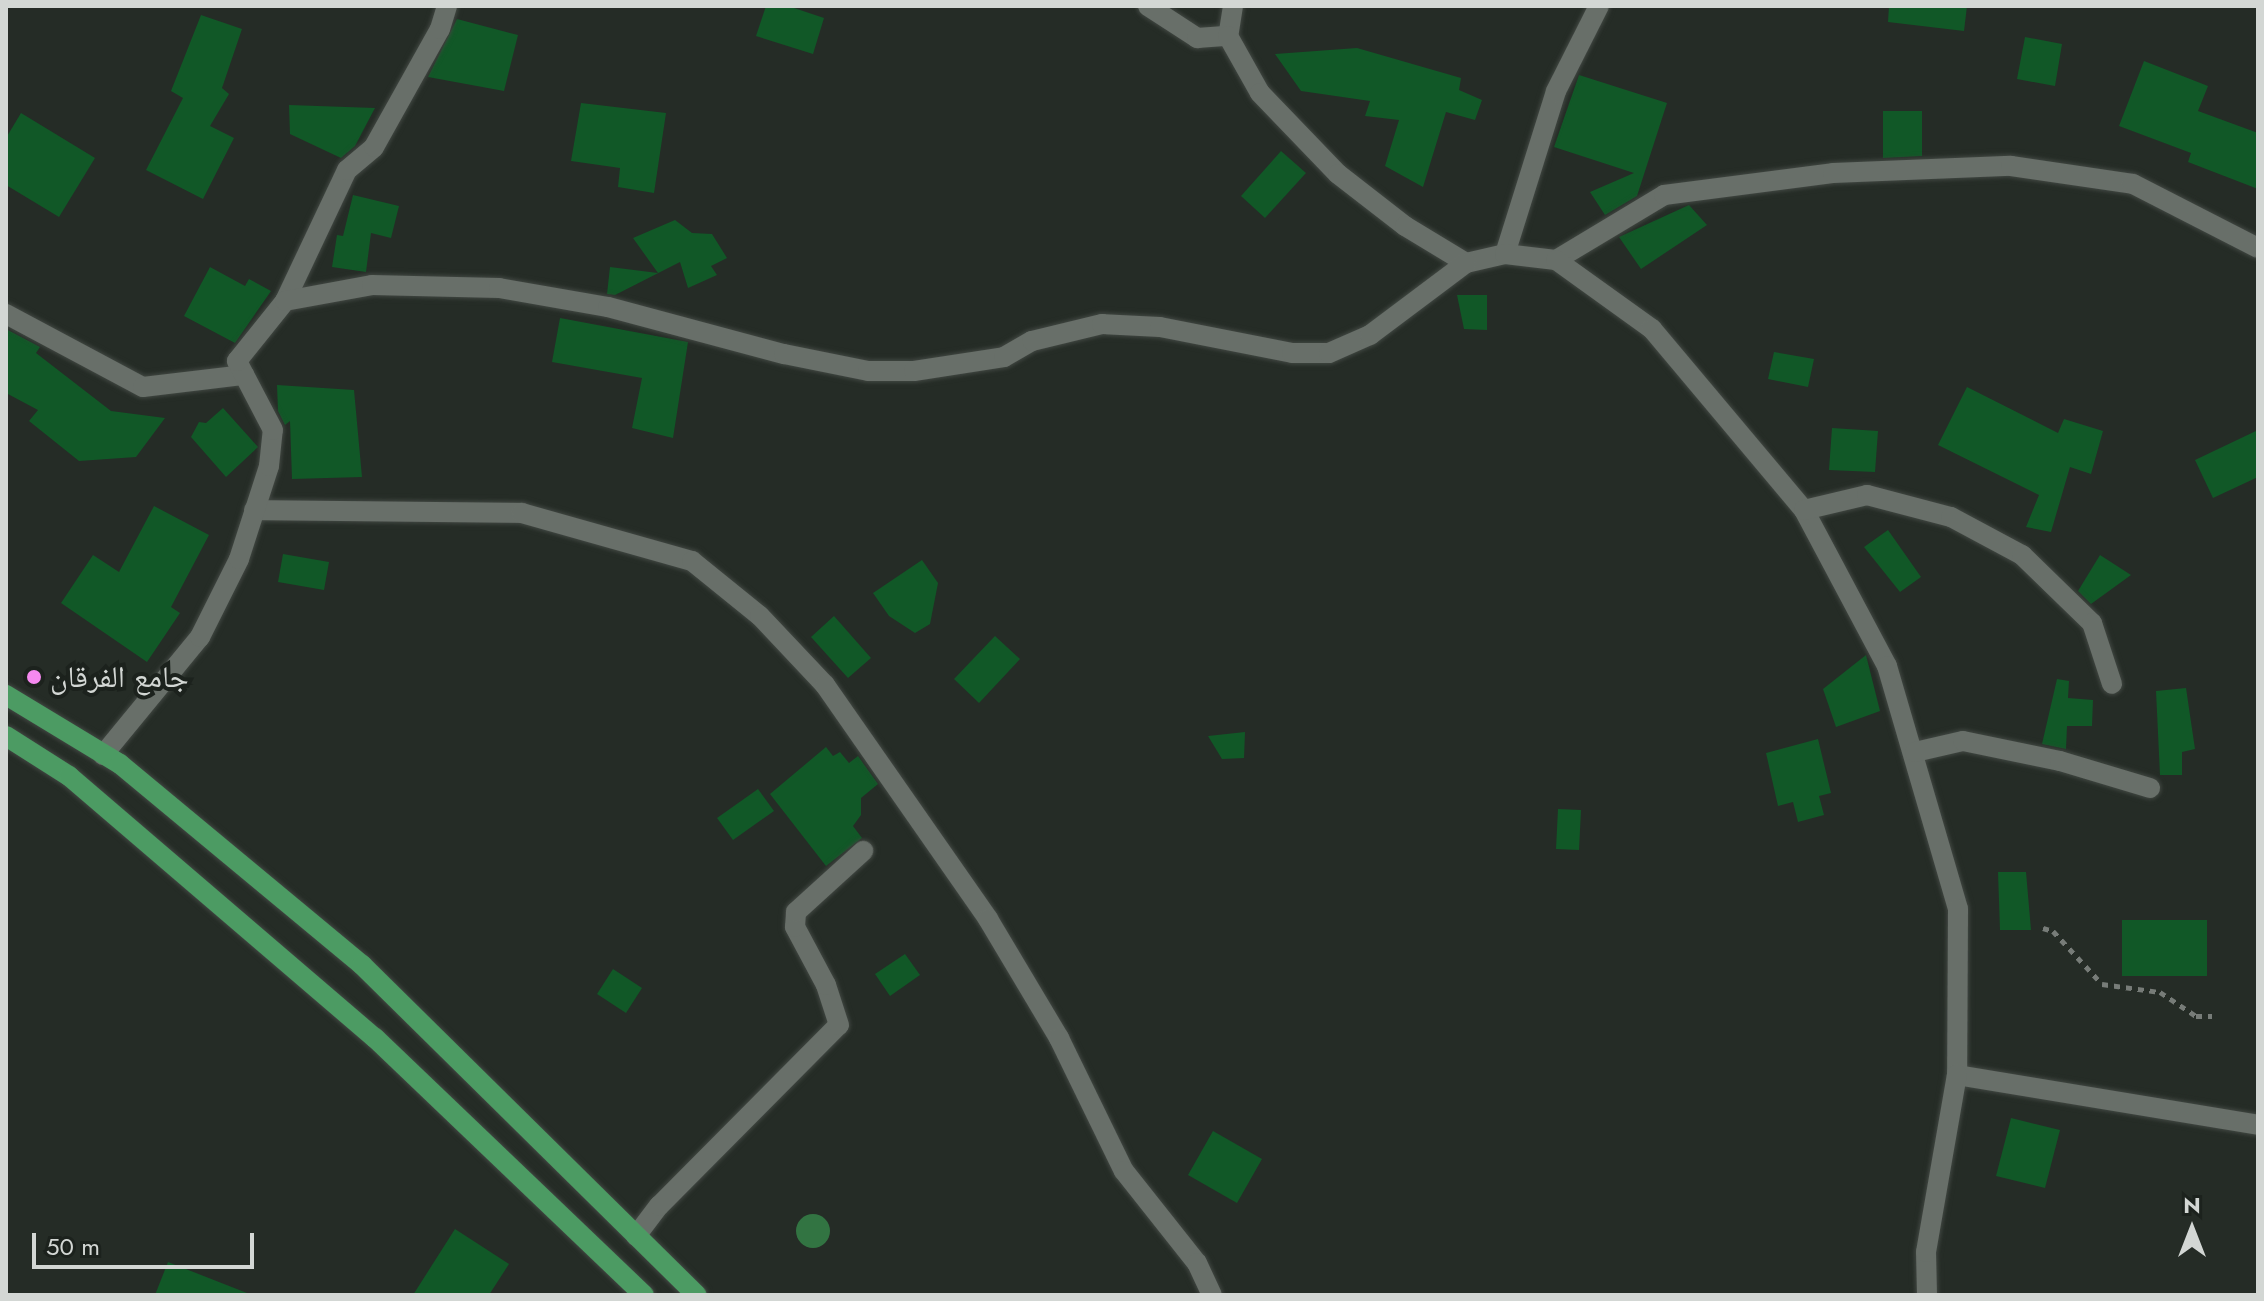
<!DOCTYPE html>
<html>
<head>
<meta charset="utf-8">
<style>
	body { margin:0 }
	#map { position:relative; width:2264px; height:1301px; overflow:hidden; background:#252c26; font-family:Jost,"Noto Naskh Arabic",sans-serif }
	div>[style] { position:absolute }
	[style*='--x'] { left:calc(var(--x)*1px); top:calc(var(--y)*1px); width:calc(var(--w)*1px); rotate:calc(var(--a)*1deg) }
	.water>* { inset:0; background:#327442 }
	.round { border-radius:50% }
	.building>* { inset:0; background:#115827 }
	.path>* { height:5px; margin-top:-2.5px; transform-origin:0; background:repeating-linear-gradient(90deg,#777c78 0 6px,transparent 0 12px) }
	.roads { filter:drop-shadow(0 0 2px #414742) drop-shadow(0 0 2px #414742) }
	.minor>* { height:20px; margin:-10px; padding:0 10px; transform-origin:10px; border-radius:10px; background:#686f69 }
	.major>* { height:20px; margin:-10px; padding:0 10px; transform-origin:10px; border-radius:10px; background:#4c9b63 }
	.dots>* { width:22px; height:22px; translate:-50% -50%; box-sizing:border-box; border:4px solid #1c221d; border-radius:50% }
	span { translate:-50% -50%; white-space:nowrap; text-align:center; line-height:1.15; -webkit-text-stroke:8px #1c221d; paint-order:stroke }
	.poi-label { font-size:30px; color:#d3d7d4 }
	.left { translate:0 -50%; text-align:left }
	.frame { position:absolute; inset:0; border:8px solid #d3d7d4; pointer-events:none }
	.north { position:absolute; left:2152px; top:1189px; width:80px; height:80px; -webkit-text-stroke:6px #1c221d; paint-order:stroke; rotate:0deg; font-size:22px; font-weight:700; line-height:32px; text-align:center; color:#d3d7d4 }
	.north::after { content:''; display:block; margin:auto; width:28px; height:36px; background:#d3d7d4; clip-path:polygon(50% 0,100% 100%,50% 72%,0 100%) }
	.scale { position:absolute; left:32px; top:1233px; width:222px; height:36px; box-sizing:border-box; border:4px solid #d3d7d4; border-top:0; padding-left:10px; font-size:24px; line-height:28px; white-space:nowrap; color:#d3d7d4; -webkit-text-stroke:6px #1c221d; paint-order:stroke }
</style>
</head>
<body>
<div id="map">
	<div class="water">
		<i class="round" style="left:796px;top:1214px;width:34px;height:34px"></i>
	</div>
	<div class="building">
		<i style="clip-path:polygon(766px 6px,788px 6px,824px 18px,813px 54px,756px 36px)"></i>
		<i style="clip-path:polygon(1889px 6px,1967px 6px,1964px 31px,1888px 22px)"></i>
		<i style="clip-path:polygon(201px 15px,242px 29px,222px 88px,229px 94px,210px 126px,234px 138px,203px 199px,146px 170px,183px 98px,171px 91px)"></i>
		<i style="clip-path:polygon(457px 19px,518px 35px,504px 91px,428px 77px)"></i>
		<i style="clip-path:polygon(2025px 37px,2062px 44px,2055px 86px,2017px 79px)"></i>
		<i style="clip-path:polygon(1357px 48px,1461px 78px,1459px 90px,1482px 100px,1475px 120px,1446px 112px,1423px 187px,1385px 166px,1399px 120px,1365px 116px,1370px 101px,1301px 91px,1275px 54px)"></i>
		<i style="clip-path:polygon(2144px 61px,2208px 86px,2198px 111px,2258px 133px,2258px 189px,2188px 162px,2191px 153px,2119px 126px)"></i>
		<i style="clip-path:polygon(1579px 75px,1667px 103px,1637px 196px,1605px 215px,1590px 192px,1634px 173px,1554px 147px)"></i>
		<i style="clip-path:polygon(581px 103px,666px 113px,654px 193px,618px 187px,620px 168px,571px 161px)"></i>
		<i style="clip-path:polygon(289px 105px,375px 108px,355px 146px,341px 158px,290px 134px)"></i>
		<i style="clip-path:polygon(1883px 111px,1922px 111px,1922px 156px,1883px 158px)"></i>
		<i style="clip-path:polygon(21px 113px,95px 158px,59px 217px,6px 185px,6px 138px)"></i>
		<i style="clip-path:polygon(1281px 151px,1306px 173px,1265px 218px,1241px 196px)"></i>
		<i style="clip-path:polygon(353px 195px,399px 206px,391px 238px,371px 233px,366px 272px,332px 267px,337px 235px,343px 236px)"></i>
		<i style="clip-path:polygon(1689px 205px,1707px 225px,1641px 269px,1619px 237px)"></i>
		<i style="clip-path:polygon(675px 220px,692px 233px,712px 234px,727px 258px,711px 266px,717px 275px,688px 288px,680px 262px,615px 295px,607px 294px,610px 267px,658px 273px,633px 238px)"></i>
		<i style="clip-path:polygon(210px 267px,245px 286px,249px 279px,271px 291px,235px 343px,184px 316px)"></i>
		<i style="clip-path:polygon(1457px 295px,1487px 295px,1487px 330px,1464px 329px)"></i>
		<i style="clip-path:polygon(560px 318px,688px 342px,673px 438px,632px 428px,642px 378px,552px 362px)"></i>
		<i style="clip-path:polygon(6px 329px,40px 347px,36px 353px,111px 411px,165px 418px,136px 457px,79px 461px,29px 421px,38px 410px,6px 393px)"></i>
		<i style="clip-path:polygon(1774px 352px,1814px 359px,1808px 387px,1768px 379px)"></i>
		<i style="clip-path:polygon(277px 385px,354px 390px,362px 477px,292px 479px,290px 421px,285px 425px,278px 411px)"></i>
		<i style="clip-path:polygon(1967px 387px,2058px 433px,2064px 419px,2103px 431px,2091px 474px,2070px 467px,2051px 532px,2026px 527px,2039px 495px,1938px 445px)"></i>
		<i style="clip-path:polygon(223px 408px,258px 447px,226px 477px,191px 437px,199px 422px,206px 423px)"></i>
		<i style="clip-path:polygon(1832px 428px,1878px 431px,1875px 472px,1829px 470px)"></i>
		<i style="clip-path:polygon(2258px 430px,2258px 477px,2213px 498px,2195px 460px)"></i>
		<i style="clip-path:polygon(154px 506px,209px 535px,171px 607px,180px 613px,147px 662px,61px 603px,93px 555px,119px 572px)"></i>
		<i style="clip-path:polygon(1888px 530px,1921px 577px,1900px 592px,1864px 547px)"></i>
		<i style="clip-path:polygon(283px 554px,329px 562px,324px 590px,278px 582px)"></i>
		<i style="clip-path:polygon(2100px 555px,2131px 575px,2091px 604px,2078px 591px)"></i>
		<i style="clip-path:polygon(922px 560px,938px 583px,930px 624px,915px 633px,889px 616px,873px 593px)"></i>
		<i style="clip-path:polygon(834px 616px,871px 658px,848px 678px,811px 637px)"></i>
		<i style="clip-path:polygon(995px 636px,1020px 659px,979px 703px,954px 679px)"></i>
		<i style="clip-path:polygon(1866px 655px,1880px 711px,1836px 727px,1823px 689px)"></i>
		<i style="clip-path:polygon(2057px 679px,2069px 681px,2068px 698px,2093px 700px,2092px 726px,2067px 726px,2066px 749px,2042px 744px)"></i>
		<i style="clip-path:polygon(2186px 688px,2195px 749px,2182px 752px,2182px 775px,2160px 775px,2156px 691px)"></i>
		<i style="clip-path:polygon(1245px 732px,1244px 758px,1222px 759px,1208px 736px)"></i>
		<i style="clip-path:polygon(1818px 739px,1831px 793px,1819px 796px,1824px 815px,1798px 822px,1793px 802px,1778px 806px,1766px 753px)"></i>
		<i style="clip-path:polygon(826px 747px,833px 756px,840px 752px,849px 763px,858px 756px,878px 784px,861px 798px,861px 815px,853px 826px,862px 838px,826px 866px,770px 794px)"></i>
		<i style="clip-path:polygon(758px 789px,774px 811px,733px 840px,717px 818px)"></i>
		<i style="clip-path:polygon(1558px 809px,1581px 810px,1579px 850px,1556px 849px)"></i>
		<i style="clip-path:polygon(1998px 872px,2026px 872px,2031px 930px,2000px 930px)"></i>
		<i style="clip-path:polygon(2122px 920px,2207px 920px,2207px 976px,2122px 976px)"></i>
		<i style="clip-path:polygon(905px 954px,920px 975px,890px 996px,875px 974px)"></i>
		<i style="clip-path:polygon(613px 969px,642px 988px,626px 1013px,597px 994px)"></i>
		<i style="clip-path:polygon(2011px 1118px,2060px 1130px,2045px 1188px,1996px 1176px)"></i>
		<i style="clip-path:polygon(1213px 1131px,1262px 1159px,1237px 1203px,1188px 1175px)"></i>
		<i style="clip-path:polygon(455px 1229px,509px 1264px,489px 1295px,413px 1295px)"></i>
		<i style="clip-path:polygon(168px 1262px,247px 1293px,247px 1295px,155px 1295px)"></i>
	</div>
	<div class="path">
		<i style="--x:2043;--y:928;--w:10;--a:17"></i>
		<i style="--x:2053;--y:931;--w:72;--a:47.2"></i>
		<i style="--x:2102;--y:984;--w:59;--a:7.9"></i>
		<i style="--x:2160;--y:992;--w:43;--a:33.7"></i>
		<i style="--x:2196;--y:1016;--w:16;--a:0"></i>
	</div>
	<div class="roads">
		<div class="minor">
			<i style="--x:1148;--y:6;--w:59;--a:33.1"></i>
			<i style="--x:1197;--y:38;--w:31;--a:-4"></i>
			<i style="--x:1233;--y:6;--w:30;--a:99"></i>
			<i style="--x:1228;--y:36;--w:65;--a:60.7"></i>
			<i style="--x:1260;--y:93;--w:112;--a:46.1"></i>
			<i style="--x:1338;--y:174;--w:85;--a:37.8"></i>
			<i style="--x:1405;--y:226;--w:71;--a:31.2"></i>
			<i style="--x:1466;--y:263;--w:40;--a:-13"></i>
			<i style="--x:1505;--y:254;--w:171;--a:-72.6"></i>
			<i style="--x:1556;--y:91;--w:95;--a:-63.2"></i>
			<i style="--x:1505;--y:254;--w:51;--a:6.7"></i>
			<i style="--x:1556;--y:260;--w:126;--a:-31"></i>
			<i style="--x:1664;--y:195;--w:170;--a:-7.4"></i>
			<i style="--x:1833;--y:173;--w:178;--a:-2.3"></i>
			<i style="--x:2011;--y:166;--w:123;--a:8.4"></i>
			<i style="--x:2133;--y:184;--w:140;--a:27.1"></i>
			<i style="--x:1556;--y:260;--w:118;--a:35.7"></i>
			<i style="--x:1652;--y:329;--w:236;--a:50"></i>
			<i style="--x:1804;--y:510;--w:177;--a:62"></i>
			<i style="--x:1887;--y:666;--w:253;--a:73.7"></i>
			<i style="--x:1958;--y:909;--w:166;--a:90.3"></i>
			<i style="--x:1957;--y:1075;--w:305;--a:9.4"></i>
			<i style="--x:285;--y:301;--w:145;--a:-64.7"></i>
			<i style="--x:347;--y:170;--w:35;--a:-40"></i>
			<i style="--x:374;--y:147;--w:135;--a:-60.8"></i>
			<i style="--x:440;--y:29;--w:24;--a:-73"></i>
			<i style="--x:6;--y:314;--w:155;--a:28.1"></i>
			<i style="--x:143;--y:387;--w:102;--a:-6.8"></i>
			<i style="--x:254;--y:510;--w:268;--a:0.6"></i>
			<i style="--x:522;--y:513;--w:177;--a:15.8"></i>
			<i style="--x:692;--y:561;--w:87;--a:39"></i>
			<i style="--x:760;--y:616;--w:95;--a:46.7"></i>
			<i style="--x:825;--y:685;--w:285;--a:55.1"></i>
			<i style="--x:988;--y:919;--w:139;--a:59.2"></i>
			<i style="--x:1059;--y:1038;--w:148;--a:64"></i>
			<i style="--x:1124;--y:1171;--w:117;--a:51.6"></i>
			<i style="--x:1197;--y:1263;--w:35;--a:65"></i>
			<i style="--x:1804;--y:510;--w:65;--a:-13.4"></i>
			<i style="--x:1867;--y:495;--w:87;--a:14.7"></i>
			<i style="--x:1951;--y:517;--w:81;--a:28.2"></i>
			<i style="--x:2022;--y:555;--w:98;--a:44.2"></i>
			<i style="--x:2092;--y:623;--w:64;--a:71.8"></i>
			<i style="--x:1915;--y:752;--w:49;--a:-12.9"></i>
			<i style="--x:1963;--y:741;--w:99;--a:11.7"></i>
			<i style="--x:2060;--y:761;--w:94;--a:16.7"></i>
			<i style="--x:103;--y:755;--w:153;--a:-50.6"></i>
			<i style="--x:200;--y:637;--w:87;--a:-63.4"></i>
			<i style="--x:239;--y:559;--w:98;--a:-72.1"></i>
			<i style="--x:269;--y:466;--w:36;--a:-84"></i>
			<i style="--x:273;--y:430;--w:78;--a:-117.6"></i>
			<i style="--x:237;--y:361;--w:77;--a:-51.3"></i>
			<i style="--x:285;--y:301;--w:88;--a:-10.4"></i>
			<i style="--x:372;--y:285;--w:127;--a:1.4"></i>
			<i style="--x:499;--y:288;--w:111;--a:9.9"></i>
			<i style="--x:608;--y:307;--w:182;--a:15"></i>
			<i style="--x:784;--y:354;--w:86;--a:11.4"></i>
			<i style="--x:868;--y:371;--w:46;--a:0"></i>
			<i style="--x:914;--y:371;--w:91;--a:-8.8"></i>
			<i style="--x:1004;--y:357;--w:32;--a:-30"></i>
			<i style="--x:1032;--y:341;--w:72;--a:-13.7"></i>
			<i style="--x:1102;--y:324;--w:58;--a:3"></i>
			<i style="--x:1160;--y:327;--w:135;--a:11.1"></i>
			<i style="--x:1292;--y:353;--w:37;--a:0"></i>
			<i style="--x:1329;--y:353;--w:45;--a:-23.7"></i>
			<i style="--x:1370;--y:335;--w:120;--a:-36.9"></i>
			<i style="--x:636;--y:1236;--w:38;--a:-53"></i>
			<i style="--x:659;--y:1206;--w:255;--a:-45.2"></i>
			<i style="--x:839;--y:1025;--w:42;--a:-108"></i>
			<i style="--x:826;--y:985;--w:66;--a:-118.1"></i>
			<i style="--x:795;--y:927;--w:15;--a:-86"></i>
			<i style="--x:796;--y:912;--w:91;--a:-42.3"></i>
			<i style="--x:1927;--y:1295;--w:43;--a:-91.3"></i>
			<i style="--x:1926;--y:1252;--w:180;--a:-80.1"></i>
		</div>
		<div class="major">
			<i style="--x:6;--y:695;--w:133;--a:31.2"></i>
			<i style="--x:120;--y:764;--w:315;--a:39.7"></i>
			<i style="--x:362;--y:965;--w:470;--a:44.6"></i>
			<i style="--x:6;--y:736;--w:75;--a:32.4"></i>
			<i style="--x:69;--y:776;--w:403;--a:40.6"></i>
			<i style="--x:375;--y:1038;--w:372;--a:43.7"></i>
		</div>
	</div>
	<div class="dots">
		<i style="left:34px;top:677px;background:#f589ef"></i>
	</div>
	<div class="poi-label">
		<span class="left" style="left:50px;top:677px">جامع الفرقان</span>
	</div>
	<div class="frame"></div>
	<div class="north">N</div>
	<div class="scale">50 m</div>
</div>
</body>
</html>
